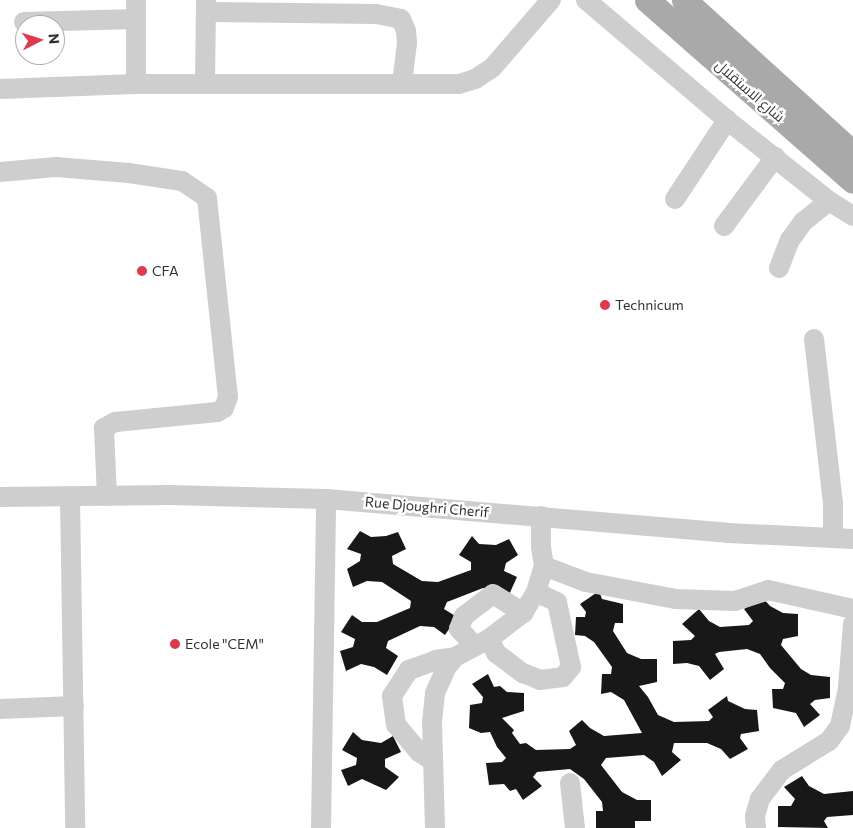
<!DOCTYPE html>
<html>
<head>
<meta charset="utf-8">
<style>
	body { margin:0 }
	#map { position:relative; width:853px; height:828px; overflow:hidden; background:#fff; font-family:Commissioner,Cairo,sans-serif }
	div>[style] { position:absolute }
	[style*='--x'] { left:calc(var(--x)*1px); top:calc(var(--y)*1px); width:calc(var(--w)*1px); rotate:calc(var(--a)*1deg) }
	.building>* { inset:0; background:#181818 }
	.minor>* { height:20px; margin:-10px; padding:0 10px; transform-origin:10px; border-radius:10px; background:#cecece }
	.major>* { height:25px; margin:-12.5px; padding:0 12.5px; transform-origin:12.5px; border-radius:12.5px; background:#a9a9a9 }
	.dots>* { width:14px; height:14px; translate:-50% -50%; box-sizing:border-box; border:2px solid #fff; border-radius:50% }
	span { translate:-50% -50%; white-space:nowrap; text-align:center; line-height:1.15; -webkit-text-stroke:5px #fff; paint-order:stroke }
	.street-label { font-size:14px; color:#313131 }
	.poi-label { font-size:14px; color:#313131 }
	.left { translate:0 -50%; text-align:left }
	.north { position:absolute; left:15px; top:15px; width:50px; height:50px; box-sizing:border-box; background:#fff; border:1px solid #adadad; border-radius:50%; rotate:85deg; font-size:14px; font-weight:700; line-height:20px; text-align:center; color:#313131 }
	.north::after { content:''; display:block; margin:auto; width:18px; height:22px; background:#e1394b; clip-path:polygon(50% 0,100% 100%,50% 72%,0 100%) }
</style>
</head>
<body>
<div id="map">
	<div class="building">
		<i style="clip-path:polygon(360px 531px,371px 537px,386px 536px,398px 532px,406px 549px,392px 556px,393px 564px,422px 581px,438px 582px,471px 570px,471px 562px,459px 555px,472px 536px,479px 544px,496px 545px,509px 539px,518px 555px,506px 563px,504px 571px,517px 577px,508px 597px,483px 588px,447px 602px,444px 609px,457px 617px,445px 635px,434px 627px,420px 626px,388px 641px,386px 648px,398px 656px,387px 675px,374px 667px,361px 664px,346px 671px,340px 651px,353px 647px,355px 639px,341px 632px,352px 615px,362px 622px,377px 622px,410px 608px,411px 601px,382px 582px,367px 581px,353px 587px,347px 569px,360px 561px,361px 554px,347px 549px)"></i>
		<i style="clip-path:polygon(599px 591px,602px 599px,623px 604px,623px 623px,615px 623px,613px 631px,627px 653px,641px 659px,657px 659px,657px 682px,639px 686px,648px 697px,658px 715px,674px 722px,709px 721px,713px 717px,708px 710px,727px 696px,728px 701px,745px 709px,757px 710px,759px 731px,741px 734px,740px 738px,748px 749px,730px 759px,721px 749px,707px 743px,674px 743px,672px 752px,681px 760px,662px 776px,654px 762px,644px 755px,606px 758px,601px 765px,622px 792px,637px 800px,651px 800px,651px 821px,635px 821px,635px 828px,596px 828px,596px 811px,603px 811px,602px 802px,584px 779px,570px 769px,537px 772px,533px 777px,542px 786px,523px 800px,516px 789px,510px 791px,504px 784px,489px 785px,486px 763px,502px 762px,506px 758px,497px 747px,490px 732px,481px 733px,469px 728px,470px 705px,482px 703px,483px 697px,472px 684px,488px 674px,494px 687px,500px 686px,507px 692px,524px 693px,524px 711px,502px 718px,514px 730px,512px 733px,520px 744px,526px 743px,536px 750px,570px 749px,576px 745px,569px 731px,582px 720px,590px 728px,604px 736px,642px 733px,624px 700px,611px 692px,601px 694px,602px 674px,611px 674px,612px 667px,594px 642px,585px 636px,575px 635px,576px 617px,585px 617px,586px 612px,580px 604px)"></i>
		<i style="clip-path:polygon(762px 597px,770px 606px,783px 613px,798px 614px,798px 636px,783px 639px,781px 645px,801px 669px,811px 675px,830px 677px,830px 698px,815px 700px,810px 704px,820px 715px,804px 727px,796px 713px,773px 708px,772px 689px,783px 689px,785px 683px,770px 668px,760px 654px,747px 649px,719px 652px,715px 654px,724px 669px,710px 680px,699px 666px,687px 663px,673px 664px,673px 641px,691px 640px,695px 636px,682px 624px,699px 609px,709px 621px,720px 627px,749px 625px,753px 621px,744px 609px)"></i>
		<i style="clip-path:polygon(353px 732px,362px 740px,381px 743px,393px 736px,401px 752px,385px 759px,385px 767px,399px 777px,386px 790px,362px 779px,348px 786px,341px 770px,356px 765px,357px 758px,342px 750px)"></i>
		<i style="clip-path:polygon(802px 776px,809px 786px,824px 794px,853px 791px,853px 815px,827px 817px,824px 821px,828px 828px,778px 827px,778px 806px,791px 806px,795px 799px,784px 787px)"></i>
	</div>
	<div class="minor">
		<i style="--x:136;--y:0;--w:84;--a:90"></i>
		<i style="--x:586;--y:0;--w:185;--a:40.4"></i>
		<i style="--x:727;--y:120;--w:130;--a:38.5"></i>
		<i style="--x:829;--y:201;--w:28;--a:32"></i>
		<i style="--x:206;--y:12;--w:170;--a:0.7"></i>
		<i style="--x:376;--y:14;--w:25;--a:11"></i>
		<i style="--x:401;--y:19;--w:13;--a:67"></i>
		<i style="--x:406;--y:31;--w:12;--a:85"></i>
		<i style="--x:407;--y:43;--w:40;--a:97.1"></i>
		<i style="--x:24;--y:22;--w:112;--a:-1.5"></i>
		<i style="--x:205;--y:84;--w:84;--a:-89.3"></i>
		<i style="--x:0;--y:89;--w:136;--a:-2.1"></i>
		<i style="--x:136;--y:84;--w:323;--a:0"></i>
		<i style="--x:459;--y:84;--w:17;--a:-17"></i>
		<i style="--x:475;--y:79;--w:20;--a:-33"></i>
		<i style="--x:492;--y:68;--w:90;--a:-49.1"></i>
		<i style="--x:0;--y:172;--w:56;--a:-5.1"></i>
		<i style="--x:56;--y:167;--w:73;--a:4.7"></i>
		<i style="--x:129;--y:173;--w:54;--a:8.6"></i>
		<i style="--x:182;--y:181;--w:30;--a:34"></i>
		<i style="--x:207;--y:198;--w:200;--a:84"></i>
		<i style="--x:228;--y:397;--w:12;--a:110"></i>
		<i style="--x:224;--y:408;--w:8;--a:150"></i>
		<i style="--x:217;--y:412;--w:102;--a:174.4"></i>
		<i style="--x:115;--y:422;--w:13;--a:151"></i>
		<i style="--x:104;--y:428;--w:68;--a:87.5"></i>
		<i style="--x:675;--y:199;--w:95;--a:-56.6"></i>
		<i style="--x:724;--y:226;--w:86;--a:-53.5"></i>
		<i style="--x:779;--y:268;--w:30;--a:-69"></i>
		<i style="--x:790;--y:240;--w:22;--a:-54"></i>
		<i style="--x:803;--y:222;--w:33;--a:-39"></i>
		<i style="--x:814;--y:339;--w:164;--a:83.4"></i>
		<i style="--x:833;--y:502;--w:36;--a:90"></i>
		<i style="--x:70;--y:496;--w:332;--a:89.1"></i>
		<i style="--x:0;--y:497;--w:170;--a:-0.7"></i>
		<i style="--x:170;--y:495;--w:156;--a:1.5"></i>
		<i style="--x:326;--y:499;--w:403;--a:4.8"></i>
		<i style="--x:728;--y:533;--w:125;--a:2.7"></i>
		<i style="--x:544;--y:566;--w:45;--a:20.9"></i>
		<i style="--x:586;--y:582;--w:92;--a:10.7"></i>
		<i style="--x:676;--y:599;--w:59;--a:1.9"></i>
		<i style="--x:735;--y:601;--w:35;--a:-18"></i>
		<i style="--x:768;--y:590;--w:87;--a:12.6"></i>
		<i style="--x:489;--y:639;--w:16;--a:63"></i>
		<i style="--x:496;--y:653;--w:34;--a:37"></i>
		<i style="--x:523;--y:673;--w:18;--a:22"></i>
		<i style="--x:540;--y:680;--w:23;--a:-7"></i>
		<i style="--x:563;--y:677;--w:13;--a:-51"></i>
		<i style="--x:571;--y:667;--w:66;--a:-102.2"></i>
		<i style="--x:557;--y:602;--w:23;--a:-155"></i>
		<i style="--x:474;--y:645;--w:22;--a:-133"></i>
		<i style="--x:459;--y:629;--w:14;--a:-69"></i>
		<i style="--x:464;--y:616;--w:36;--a:-37"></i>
		<i style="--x:493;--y:594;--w:36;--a:32"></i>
		<i style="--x:0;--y:709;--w:74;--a:-2.3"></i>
		<i style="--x:433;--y:761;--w:17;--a:-147"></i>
		<i style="--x:419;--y:752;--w:35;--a:-130"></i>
		<i style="--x:396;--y:725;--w:29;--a:-98"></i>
		<i style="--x:392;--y:696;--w:31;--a:-57"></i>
		<i style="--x:409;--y:670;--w:29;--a:-20"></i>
		<i style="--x:436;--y:660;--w:19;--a:-9"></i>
		<i style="--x:570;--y:783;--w:45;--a:83.7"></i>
		<i style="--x:321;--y:828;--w:329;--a:-89.1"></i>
		<i style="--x:435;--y:828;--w:106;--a:-91.6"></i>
		<i style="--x:432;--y:722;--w:29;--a:-84"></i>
		<i style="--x:435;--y:693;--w:27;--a:-66"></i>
		<i style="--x:446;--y:668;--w:14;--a:-51"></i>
		<i style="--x:455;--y:657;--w:38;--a:-28"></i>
		<i style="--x:489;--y:639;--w:43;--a:-37.4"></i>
		<i style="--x:523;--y:613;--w:25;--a:-58"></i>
		<i style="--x:536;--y:592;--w:27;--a:-73"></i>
		<i style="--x:544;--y:566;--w:20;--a:-99"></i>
		<i style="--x:541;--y:546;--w:30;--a:-90"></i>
		<i style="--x:756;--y:828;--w:12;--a:-95"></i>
		<i style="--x:755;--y:816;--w:18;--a:-74"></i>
		<i style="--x:760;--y:799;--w:36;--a:-53"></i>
		<i style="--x:782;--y:770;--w:55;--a:-31.7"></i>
		<i style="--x:829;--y:741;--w:19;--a:-54"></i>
		<i style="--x:840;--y:726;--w:40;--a:-78"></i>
		<i style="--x:848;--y:687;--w:63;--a:-85.5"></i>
	</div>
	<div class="major">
		<i style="--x:647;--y:0;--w:274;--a:41.3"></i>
		<i style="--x:684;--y:0;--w:228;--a:42.2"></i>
	</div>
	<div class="dots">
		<i style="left:142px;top:271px;background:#e1394b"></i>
		<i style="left:605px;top:305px;background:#e1394b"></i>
		<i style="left:175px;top:644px;background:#e1394b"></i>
	</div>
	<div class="street-label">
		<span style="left:750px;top:91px;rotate:41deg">شارع الاستقلال</span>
		<span style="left:427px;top:507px;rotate:5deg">Rue Djoughri Cherif</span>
	</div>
	<div class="poi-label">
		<span class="left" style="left:152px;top:271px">CFA</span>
		<span class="left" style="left:615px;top:305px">Technicum</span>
		<span class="left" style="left:185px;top:644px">Ecole "CEM"</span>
	</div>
	<div class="north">N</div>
</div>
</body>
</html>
